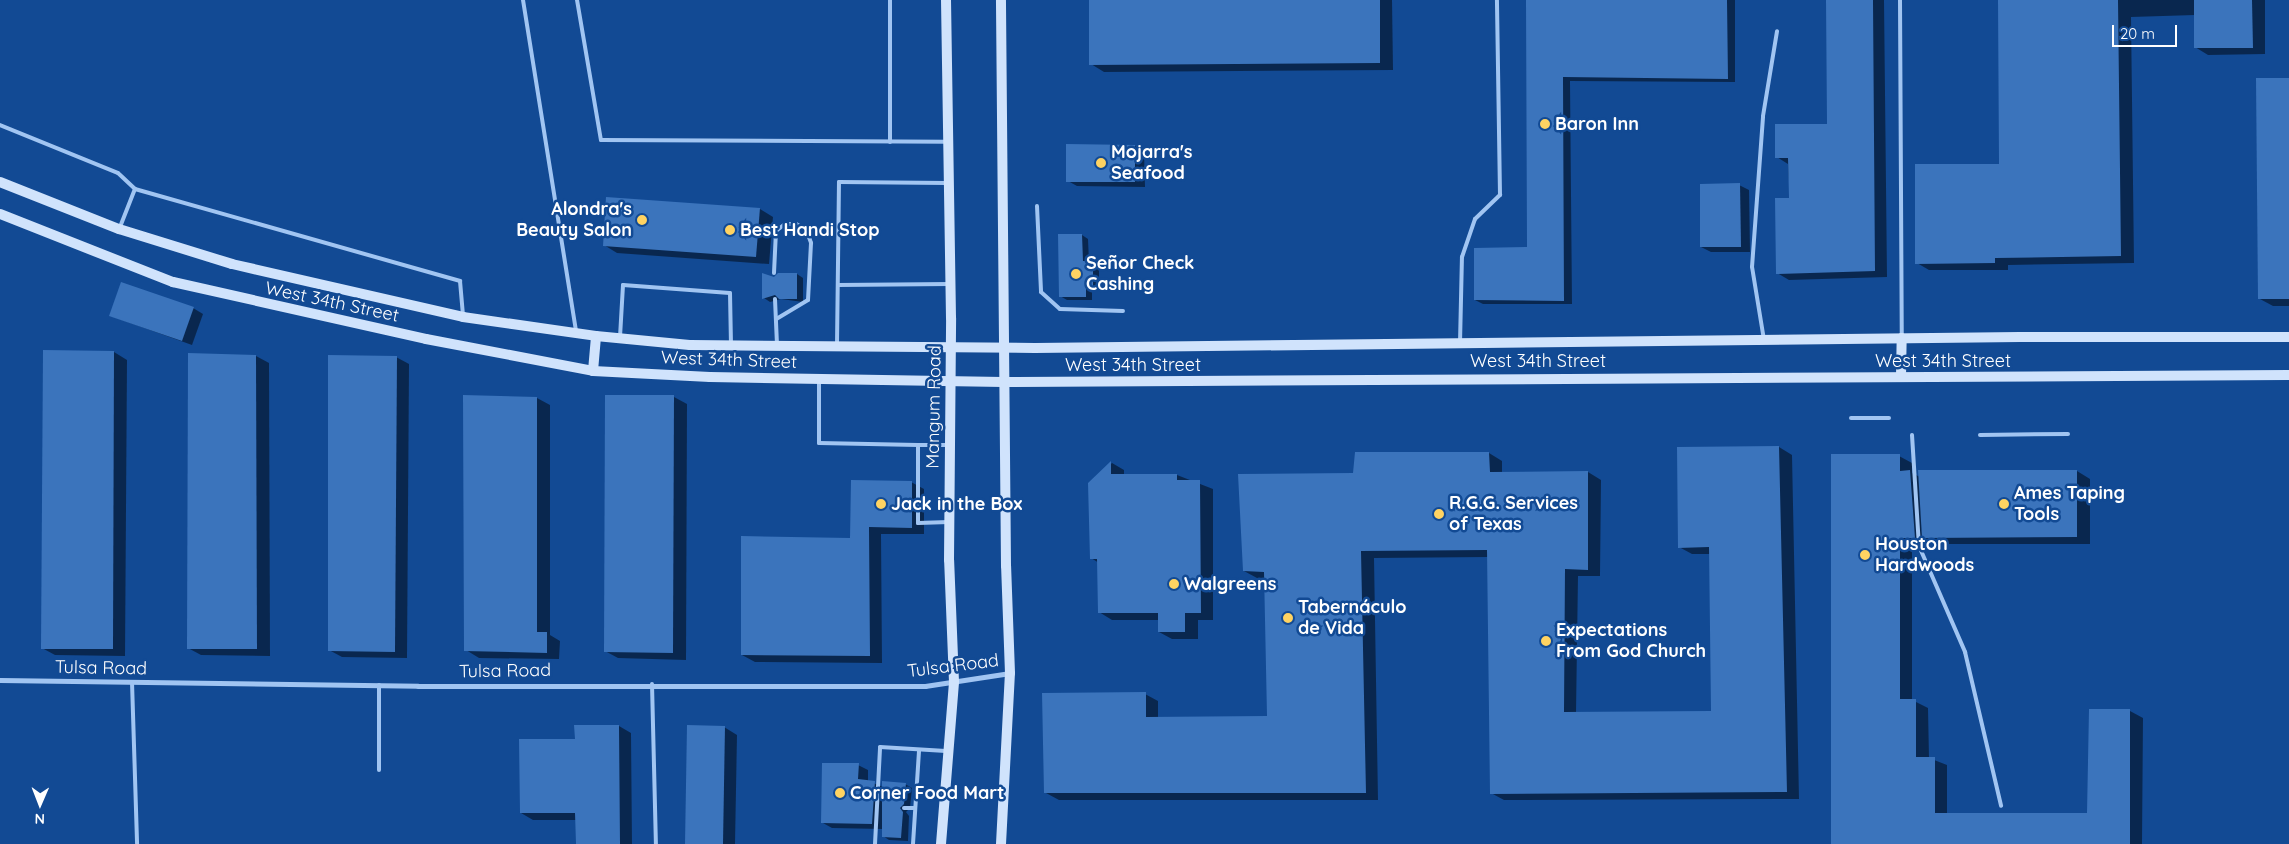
<!DOCTYPE html>
<html>
<head>
<meta charset="utf-8">
<style>
	body { margin:0 }
	#map { position:relative; width:2289px; height:844px; overflow:hidden; background:#124a94; font-family:Quicksand,sans-serif }
	div>[style] { position:absolute }
	[style*='--x'] { left:calc(var(--x)*1px); top:calc(var(--y)*1px); width:calc(var(--w)*1px); rotate:calc(var(--a)*1deg) }
	.shadow>* { inset:0; background:#0007 }
	.building>* { inset:0; background:#3b74bc }
	.lane>* { height:4px; margin:-2px; padding:0 2px; transform-origin:2px; border-radius:2px; background:#a1c5f2 }
	.street>* { height:5px; margin:-2.5px; padding:0 2.5px; transform-origin:2.5px; border-radius:2.5px; background:#a1c5f2 }
	.secondary>* { height:10px; margin:-5px; padding:0 5px; transform-origin:5px; border-radius:5px; background:#d0e3fc }
	.dots>* { width:14px; height:14px; translate:-50% -50%; box-sizing:border-box; border:2px solid #124a94; border-radius:50% }
	span { translate:-50% -50%; white-space:nowrap; text-align:center; line-height:1.15; -webkit-text-stroke:5px #124a94; paint-order:stroke }
	.poi-label { font-size:18px; color:#fff; font-weight:700 }
	.left { translate:0 -50%; text-align:left }
	.right { translate:-100% -50%; text-align:right }
	.street-label { font-size:18px; color:#fff }
	.north { position:absolute; left:15px; top:779px; width:50px; height:50px; -webkit-text-stroke:4px #124a94; paint-order:stroke; rotate:181deg; font-size:14px; font-weight:700; line-height:20px; text-align:center; color:#fff }
	.north::after { content:''; display:block; margin:auto; width:18px; height:22px; background:#fff; clip-path:polygon(50% 0,100% 100%,50% 72%,0 100%) }
	.scale { position:absolute; left:2112px; top:25px; width:65px; height:22px; box-sizing:border-box; border:2px solid #fff; border-top:0; padding-left:6px; font-size:15px; line-height:18px; white-space:nowrap; color:#fff; -webkit-text-stroke:4px #124a94; paint-order:stroke }
</style>
</head>
<body>
<div id="map">
	<div class="shadow">
		<i style="clip-path:polygon(1090px 0,1392px 0,1393px 70px,1104px 72px,1091px 64px)"></i>
		<i style="clip-path:polygon(1527px 0,1735px 0,1735px 82px,1570px 81px,1572px 304px,1483px 304px,1475px 300px,1528px 249px)"></i>
		<i style="clip-path:polygon(1827px 0,1884px 0,1887px 277px,1789px 280px,1777px 273px,1790px 199px,1788px 164px,1777px 157px,1828px 125px)"></i>
		<i style="clip-path:polygon(2000px 0,2265px 0,2265px 54px,2208px 55px,2195px 47px,2195px 15px,2131px 17px,2134px 263px,2008px 265px,2008px 270px,1929px 270px,1917px 263px,2000px 165px)"></i>
		<i style="clip-path:polygon(2289px 79px,2289px 306px,2273px 306px,2260px 299px)"></i>
		<i style="clip-path:polygon(1135px 146px,1144px 152px,1145px 187px,1077px 186px,1068px 181px)"></i>
		<i style="clip-path:polygon(1739px 185px,1749px 190px,1750px 252px,1711px 252px,1701px 247px)"></i>
		<i style="clip-path:polygon(760px 209px,773px 217px,769px 264px,617px 253px,604px 245px)"></i>
		<i style="clip-path:polygon(1059px 235px,1082px 235px,1088px 239px,1089px 262px,1099px 266px,1099px 290px,1092px 290px,1092px 300px,1067px 300px,1060px 296px)"></i>
		<i style="clip-path:polygon(797px 274px,803px 278px,803px 302px,781px 299px,770px 302px,764px 298px,775px 278px)"></i>
		<i style="clip-path:polygon(193px 308px,203px 314px,192px 345px,111px 316px)"></i>
		<i style="clip-path:polygon(114px 352px,127px 360px,125px 656px,55px 655px,42px 648px)"></i>
		<i style="clip-path:polygon(256px 356px,269px 363px,270px 656px,201px 655px,188px 648px)"></i>
		<i style="clip-path:polygon(396px 357px,409px 364px,407px 658px,342px 657px,329px 650px)"></i>
		<i style="clip-path:polygon(674px 397px,687px 404px,686px 660px,618px 658px,605px 651px)"></i>
		<i style="clip-path:polygon(537px 398px,550px 405px,550px 635px,560px 641px,559px 659px,479px 658px,466px 650px)"></i>
		<i style="clip-path:polygon(1779px 447px,1792px 455px,1799px 799px,1504px 800px,1491px 793px,1488px 557px,1374px 558px,1378px 800px,1059px 800px,1046px 793px,1145px 694px,1158px 701px,1158px 718px,1268px 717px,1265px 578px,1257px 578px,1244px 571px,1354px 474px,1489px 453px,1502px 461px,1502px 473px,1588px 472px,1601px 480px,1600px 576px,1578px 576px,1576px 713px,1712px 712px,1710px 554px,1692px 554px,1679px 547px)"></i>
		<i style="clip-path:polygon(1899px 456px,1912px 463px,1912px 473px,1920px 477px,2077px 471px,2090px 479px,2090px 544px,1936px 544px,1926px 539px,1927px 544px,1912px 544px,1912px 700px,1928px 708px,1929px 758px,1947px 765px,1947px 814px,2088px 814px,2090px 710px,2130px 711px,2143px 718px,2142px 844px,1832px 844px)"></i>
		<i style="clip-path:polygon(1112px 463px,1124px 470px,1124px 475px,1177px 475px,1213px 489px,1213px 620px,1198px 620px,1198px 639px,1172px 639px,1159px 632px,1159px 620px,1112px 620px,1099px 612px,1099px 563px,1091px 558px,1089px 484px)"></i>
		<i style="clip-path:polygon(911px 482px,924px 489px,924px 534px,881px 534px,882px 663px,755px 662px,742px 655px,851px 539px)"></i>
		<i style="clip-path:polygon(619px 726px,631px 733px,632px 844px,577px 844px,577px 820px,533px 820px,521px 813px,576px 740px)"></i>
		<i style="clip-path:polygon(724px 727px,737px 735px,735px 844px,686px 844px)"></i>
		<i style="clip-path:polygon(858px 765px,868px 770px,868px 781px,883px 787px,905px 784px,912px 788px,910px 808px,906px 812px,909px 816px,908px 841px,889px 840px,883px 836px,883px 829px,832px 828px,823px 823px)"></i>
	</div>
	<div class="building">
		<i style="clip-path:polygon(1089px 0,1380px 0,1380px 63px,1089px 65px)"></i>
		<i style="clip-path:polygon(1526px 0,1727px 0,1728px 79px,1563px 77px,1564px 301px,1474px 300px,1474px 248px,1527px 247px)"></i>
		<i style="clip-path:polygon(1826px 0,1873px 0,1875px 271px,1776px 274px,1775px 198px,1789px 198px,1788px 158px,1775px 158px,1775px 124px,1827px 124px)"></i>
		<i style="clip-path:polygon(1998px 0,2118px 0,2121px 256px,1995px 258px,1995px 263px,1915px 264px,1915px 164px,1999px 164px)"></i>
		<i style="clip-path:polygon(2194px 0,2252px 0,2253px 48px,2194px 48px)"></i>
		<i style="clip-path:polygon(2256px 78px,2289px 78px,2289px 299px,2258px 299px)"></i>
		<i style="clip-path:polygon(1066px 144px,1135px 145px,1135px 182px,1066px 182px)"></i>
		<i style="clip-path:polygon(1740px 183px,1741px 247px,1700px 247px,1700px 184px)"></i>
		<i style="clip-path:polygon(606px 197px,760px 208px,756px 257px,603px 246px)"></i>
		<i style="clip-path:polygon(1058px 234px,1082px 234px,1083px 261px,1093px 261px,1093px 287px,1086px 287px,1086px 297px,1059px 297px)"></i>
		<i style="clip-path:polygon(762px 273px,774px 277px,778px 273px,797px 273px,797px 299px,779px 299px,775px 295px,762px 299px)"></i>
		<i style="clip-path:polygon(121px 282px,194px 307px,182px 341px,109px 316px)"></i>
		<i style="clip-path:polygon(43px 350px,114px 351px,113px 649px,41px 649px)"></i>
		<i style="clip-path:polygon(188px 353px,256px 355px,257px 649px,187px 649px)"></i>
		<i style="clip-path:polygon(328px 355px,397px 356px,395px 652px,328px 651px)"></i>
		<i style="clip-path:polygon(463px 395px,537px 397px,537px 632px,547px 632px,547px 653px,464px 651px)"></i>
		<i style="clip-path:polygon(605px 395px,674px 395px,673px 653px,604px 652px)"></i>
		<i style="clip-path:polygon(1779px 446px,1787px 792px,1490px 794px,1487px 550px,1361px 551px,1366px 793px,1044px 793px,1042px 693px,1146px 692px,1146px 717px,1267px 716px,1264px 572px,1243px 571px,1238px 474px,1353px 473px,1355px 452px,1489px 452px,1490px 472px,1588px 471px,1588px 570px,1565px 569px,1564px 712px,1711px 711px,1709px 547px,1678px 548px,1677px 447px)"></i>
		<i style="clip-path:polygon(1831px 454px,1900px 454px,1900px 471px,1910px 470px,1915px 538px,1900px 538px,1900px 699px,1916px 699px,1916px 757px,1935px 757px,1935px 813px,2087px 813px,2089px 709px,2130px 709px,2130px 844px,1831px 844px)"></i>
		<i style="clip-path:polygon(1111px 461px,1111px 474px,1177px 474px,1177px 480px,1200px 480px,1201px 613px,1185px 613px,1185px 632px,1158px 632px,1158px 613px,1098px 613px,1097px 559px,1090px 559px,1088px 483px)"></i>
		<i style="clip-path:polygon(1918px 470px,2077px 470px,2077px 537px,1922px 538px)"></i>
		<i style="clip-path:polygon(851px 480px,912px 481px,912px 528px,869px 527px,870px 656px,741px 655px,741px 536px,850px 538px)"></i>
		<i style="clip-path:polygon(574px 725px,619px 725px,620px 844px,576px 844px,575px 813px,520px 813px,519px 739px,575px 739px)"></i>
		<i style="clip-path:polygon(687px 725px,725px 726px,723px 844px,685px 844px)"></i>
		<i style="clip-path:polygon(822px 763px,859px 763px,858px 779px,875px 781px,872px 824px,821px 823px)"></i>
		<i style="clip-path:polygon(882px 781px,906px 783px,904px 804px,900px 808px,903px 812px,901px 838px,882px 837px)"></i>
	</div>
	<div class="lane">
		<i style="--x:523;--y:0;--w:335;--a:80.9"></i>
		<i style="--x:577;--y:0;--w:142;--a:80.3"></i>
		<i style="--x:601;--y:140;--w:346;--a:0.3"></i>
		<i style="--x:1900;--y:0;--w:338;--a:89.7"></i>
		<i style="--x:0;--y:125;--w:127;--a:22.1"></i>
		<i style="--x:118;--y:173;--w:23;--a:43"></i>
		<i style="--x:135;--y:189;--w:338;--a:15.8"></i>
		<i style="--x:460;--y:281;--w:36;--a:85"></i>
		<i style="--x:890;--y:142;--w:142;--a:-90"></i>
		<i style="--x:1037;--y:206;--w:86;--a:87.3"></i>
		<i style="--x:1041;--y:292;--w:25;--a:42"></i>
		<i style="--x:1060;--y:309;--w:63;--a:1.8"></i>
		<i style="--x:120;--y:227;--w:41;--a:-68.5"></i>
		<i style="--x:774;--y:273;--w:42;--a:-87.3"></i>
		<i style="--x:776;--y:231;--w:11;--a:-38"></i>
		<i style="--x:785;--y:224;--w:11;--a:0"></i>
		<i style="--x:796;--y:224;--w:11;--a:27"></i>
		<i style="--x:806;--y:229;--w:15;--a:70"></i>
		<i style="--x:811;--y:243;--w:57;--a:93"></i>
		<i style="--x:808;--y:300;--w:37;--a:149"></i>
		<i style="--x:838;--y:285;--w:112;--a:-0.5"></i>
		<i style="--x:775;--y:299;--w:46;--a:87.5"></i>
		<i style="--x:620;--y:337;--w:52;--a:-86.7"></i>
		<i style="--x:623;--y:285;--w:107;--a:4.3"></i>
		<i style="--x:730;--y:293;--w:52;--a:88.9"></i>
		<i style="--x:1764;--y:340;--w:74;--a:-99.3"></i>
		<i style="--x:1752;--y:267;--w:151;--a:-85.8"></i>
		<i style="--x:1763;--y:116;--w:86;--a:-80.6"></i>
		<i style="--x:1460;--y:343;--w:86;--a:-88.7"></i>
		<i style="--x:1462;--y:257;--w:40;--a:-71.1"></i>
		<i style="--x:1475;--y:219;--w:35;--a:-44"></i>
		<i style="--x:1500;--y:195;--w:195;--a:-90.9"></i>
		<i style="--x:837;--y:345;--w:163;--a:-89.3"></i>
		<i style="--x:839;--y:182;--w:108;--a:0.5"></i>
		<i style="--x:819;--y:379;--w:64;--a:90"></i>
		<i style="--x:819;--y:443;--w:99;--a:1.2"></i>
		<i style="--x:1851;--y:418;--w:38;--a:0"></i>
		<i style="--x:1912;--y:435;--w:111;--a:86.4"></i>
		<i style="--x:1919;--y:546;--w:116;--a:66.5"></i>
		<i style="--x:1965;--y:652;--w:158;--a:76.8"></i>
		<i style="--x:1980;--y:435;--w:88;--a:-0.7"></i>
		<i style="--x:949;--y:522;--w:31;--a:178"></i>
		<i style="--x:918;--y:523;--w:78;--a:-90"></i>
		<i style="--x:918;--y:445;--w:31;--a:0"></i>
		<i style="--x:132;--y:682;--w:162;--a:88.2"></i>
		<i style="--x:652;--y:684;--w:160;--a:88.6"></i>
		<i style="--x:379;--y:685;--w:85;--a:90"></i>
		<i style="--x:904;--y:808;--w:11;--a:0"></i>
		<i style="--x:875;--y:844;--w:97;--a:-87"></i>
		<i style="--x:880;--y:747;--w:66;--a:3.5"></i>
		<i style="--x:913;--y:844;--w:94;--a:-86.3"></i>
	</div>
	<div class="street">
		<i style="--x:0;--y:680;--w:418;--a:0.8"></i>
		<i style="--x:418;--y:686;--w:507;--a:0"></i>
		<i style="--x:925;--y:686;--w:86;--a:-8.7"></i>
	</div>
	<div class="secondary">
		<i style="--x:0;--y:182;--w:128;--a:21.6"></i>
		<i style="--x:119;--y:229;--w:118;--a:17.2"></i>
		<i style="--x:232;--y:264;--w:237;--a:12.9"></i>
		<i style="--x:463;--y:317;--w:134;--a:8.1"></i>
		<i style="--x:596;--y:336;--w:94;--a:5.5"></i>
		<i style="--x:690;--y:345;--w:345;--a:0.5"></i>
		<i style="--x:1035;--y:348;--w:985;--a:-0.64"></i>
		<i style="--x:2020;--y:337;--w:269;--a:0"></i>
		<i style="--x:0;--y:214;--w:186;--a:21.5"></i>
		<i style="--x:173;--y:282;--w:259;--a:12.7"></i>
		<i style="--x:426;--y:339;--w:170;--a:10.8"></i>
		<i style="--x:593;--y:371;--w:117;--a:2.9"></i>
		<i style="--x:710;--y:377;--w:293;--a:1"></i>
		<i style="--x:1003;--y:382;--w:1286;--a:-0.31"></i>
		<i style="--x:593;--y:371;--w:35;--a:-85"></i>
		<i style="--x:1901;--y:377;--w:39;--a:-89"></i>
		<i style="--x:941;--y:844;--w:163;--a:-85.4"></i>
		<i style="--x:954;--y:682;--w:122;--a:-92.3"></i>
		<i style="--x:949;--y:560;--w:242;--a:-89.5"></i>
		<i style="--x:951;--y:318;--w:318;--a:-90.9"></i>
		<i style="--x:1001;--y:844;--w:171;--a:-87"></i>
		<i style="--x:1010;--y:673;--w:107;--a:-92.1"></i>
		<i style="--x:1006;--y:566;--w:566;--a:-90.51"></i>
	</div>
	<div class="dots">
		<i style="left:1545px;top:124px;background:#ffd362"></i>
		<i style="left:1101px;top:163px;background:#ffd362"></i>
		<i style="left:642px;top:220px;background:#ffd362"></i>
		<i style="left:730px;top:230px;background:#ffd362"></i>
		<i style="left:1076px;top:274px;background:#ffd362"></i>
		<i style="left:881px;top:504px;background:#ffd362"></i>
		<i style="left:2004px;top:504px;background:#ffd362"></i>
		<i style="left:1439px;top:514px;background:#ffd362"></i>
		<i style="left:1865px;top:555px;background:#ffd362"></i>
		<i style="left:1174px;top:584px;background:#ffd362"></i>
		<i style="left:1288px;top:618px;background:#ffd362"></i>
		<i style="left:1546px;top:641px;background:#ffd362"></i>
		<i style="left:840px;top:793px;background:#ffd362"></i>
	</div>
	<div class="poi-label">
		<span class="left" style="left:1555px;top:124px">Baron Inn</span>
		<span class="left" style="left:1111px;top:163px">Mojarra's<br>Seafood</span>
		<span class="right" style="left:632px;top:220px">Alondra's<br>Beauty Salon</span>
		<span class="left" style="left:740px;top:230px">Best Handi Stop</span>
		<span class="left" style="left:1086px;top:274px">Señor Check<br>Cashing</span>
		<span class="left" style="left:2014px;top:504px">Ames Taping<br>Tools</span>
		<span class="left" style="left:891px;top:504px">Jack in the Box</span>
		<span class="left" style="left:1449px;top:514px">R.G.G. Services<br>of Texas</span>
		<span class="left" style="left:1875px;top:555px">Houston<br>Hardwoods</span>
		<span class="left" style="left:1184px;top:584px">Walgreens</span>
		<span class="left" style="left:1298px;top:618px">Tabernáculo<br>de Vida</span>
		<span class="left" style="left:1556px;top:641px">Expectations<br>From God Church</span>
		<span class="left" style="left:850px;top:793px">Corner Food Mart</span>
	</div>
	<div class="street-label">
		<span style="left:332px;top:302px;rotate:12deg">West 34th Street</span>
		<span style="left:729px;top:360px;rotate:2deg">West 34th Street</span>
		<span style="left:1538px;top:361px">West 34th Street</span>
		<span style="left:1943px;top:361px">West 34th Street</span>
		<span style="left:1133px;top:365px">West 34th Street</span>
		<span style="left:934px;top:407px;rotate:-89deg">Mangum Road</span>
		<span style="left:953px;top:666px;rotate:-7deg">Tulsa Road</span>
		<span style="left:101px;top:668px;rotate:1deg">Tulsa Road</span>
		<span style="left:505px;top:671px;rotate:-1deg">Tulsa Road</span>
	</div>
	<div class="north">N</div>
	<div class="scale">20 m</div>
</div>
</body>
</html>
